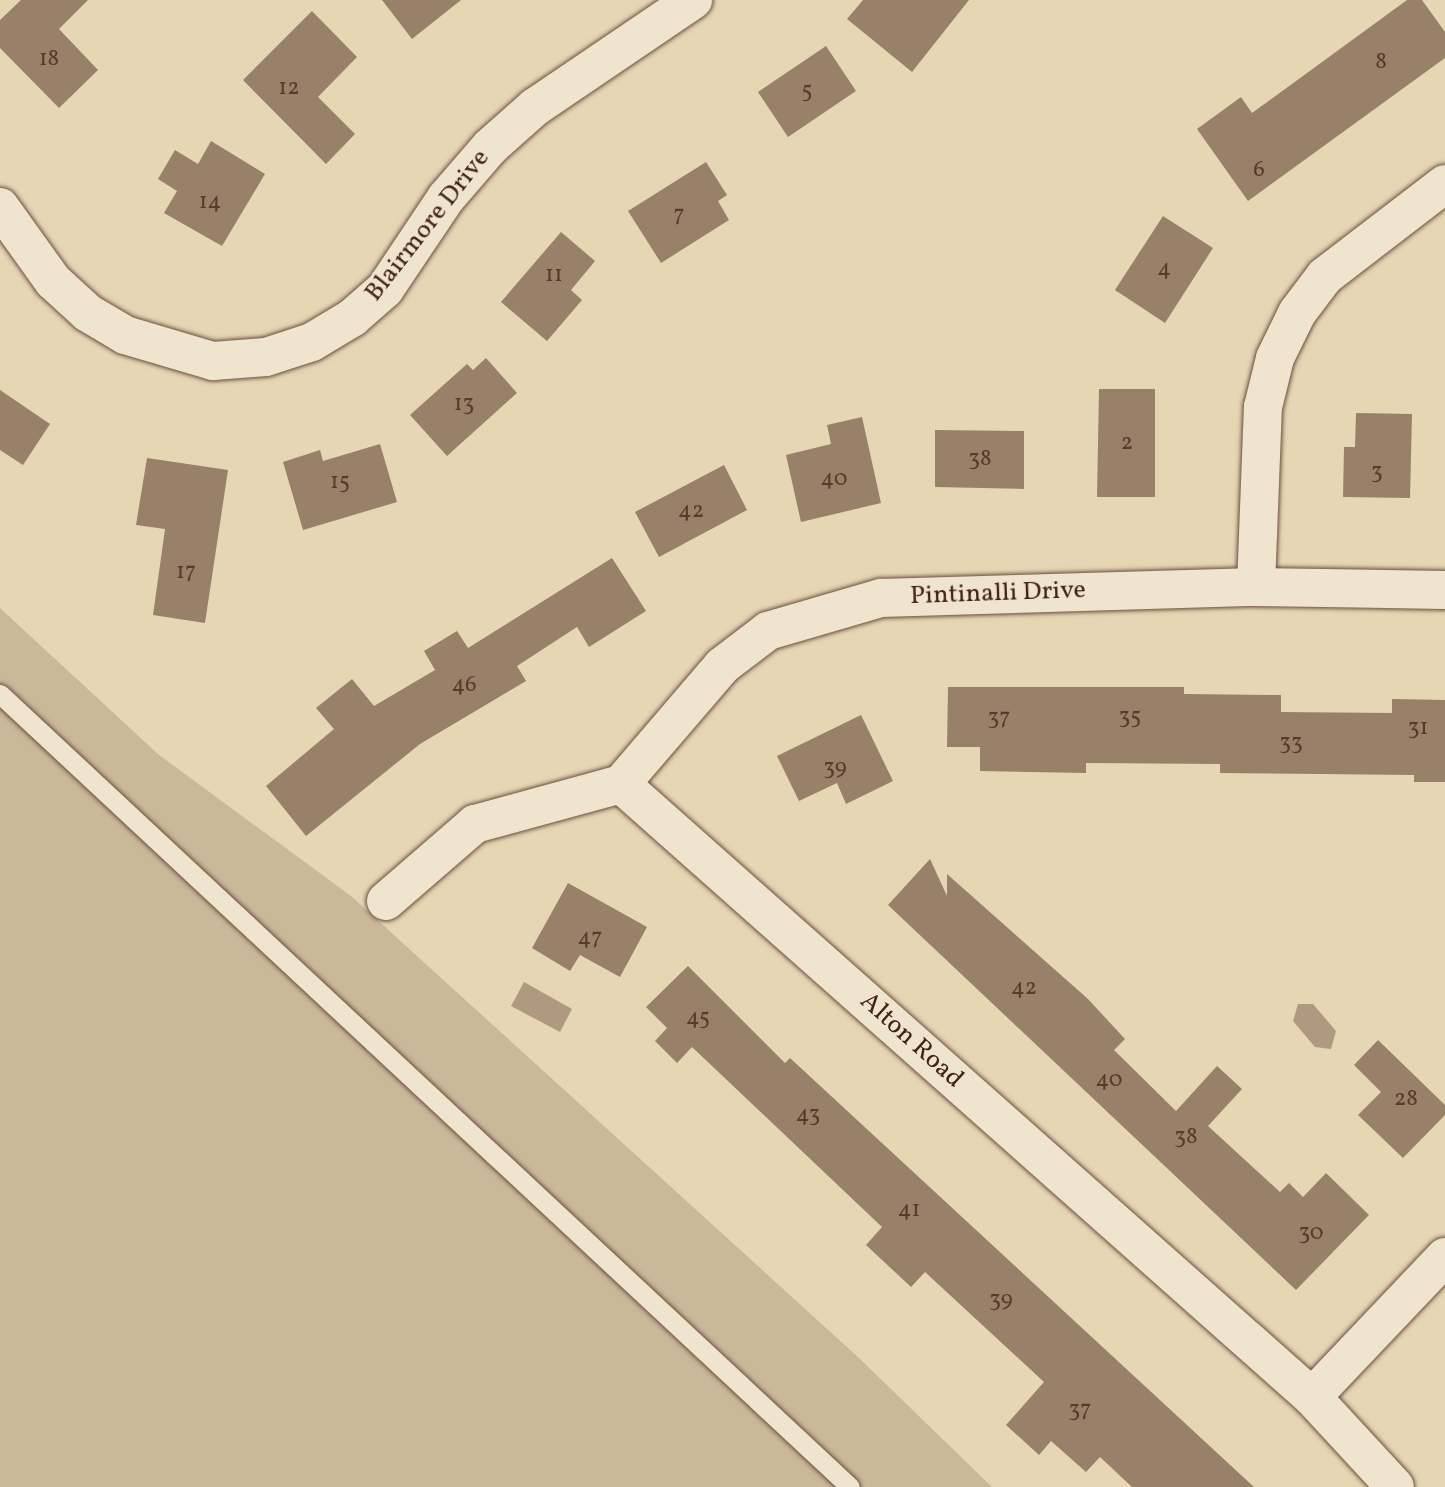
<!DOCTYPE html>
<html>
<head>
<meta charset="utf-8">
<style>
	body { margin:0 }
	#map { position:relative; width:1445px; height:1487px; overflow:hidden; background:#e6d6b4; font-family:Vollkorn,serif }
	div>[style] { position:absolute }
	[style*='--x'] { left:calc(var(--x)*1px); top:calc(var(--y)*1px); width:calc(var(--w)*1px); rotate:calc(var(--a)*1deg) }
	.green>* { inset:0; background:#cab899 }
	.water>* { inset:0; background:#af997f }
	.building>* { inset:0; background:#988069 }
	.roads { filter:drop-shadow(0 0 2px #6c503e) drop-shadow(0 0 2px #6c503e) }
	.service>* { height:19px; margin:-9.5px; padding:0 9.5px; transform-origin:9.5px; border-radius:9.5px; background:#efe4ce }
	.minor>* { height:38px; margin:-19px; padding:0 19px; transform-origin:19px; border-radius:19px; background:#efe4ce }
	span { translate:-50% -50%; white-space:nowrap; text-align:center; line-height:1.15; -webkit-text-stroke:5px #efe4ce; paint-order:stroke }
	.number-label { font-size:23px; color:#593a2c }
	.number-label span { -webkit-text-stroke-width:0 }
	.street-label { font-size:26px; color:#442317 }
</style>
</head>
<body>
<div id="map">
	<div class="green">
		<i style="clip-path:polygon(0 608px,159px 755px,351px 896px,859px 1358px,992px 1487px,0 1487px)"></i>
	</div>
	<div class="water">
		<i style="clip-path:polygon(524px 982px,572px 1009px,560px 1032px,511px 1006px)"></i>
		<i style="clip-path:polygon(1298px 1004px,1313px 1004px,1336px 1031px,1331px 1049px,1315px 1047px,1293px 1021px)"></i>
	</div>
	<div class="building">
		<i style="clip-path:polygon(21px 0,88px 0,59px 29px,98px 70px,59px 108px,0 48px,0 20px)"></i>
		<i style="clip-path:polygon(382px 0,461px 0,412px 39px)"></i>
		<i style="clip-path:polygon(863px 0,969px 0,912px 72px,847px 19px)"></i>
		<i style="clip-path:polygon(1407px 0,1422px 0,1445px 32px,1445px 58px,1248px 201px,1197px 129px,1241px 97px,1252px 113px)"></i>
		<i style="clip-path:polygon(312px 11px,357px 57px,318px 97px,355px 134px,326px 164px,243px 80px)"></i>
		<i style="clip-path:polygon(826px 46px,856px 91px,788px 137px,758px 92px)"></i>
		<i style="clip-path:polygon(211px 141px,265px 174px,222px 246px,164px 213px,177px 191px,158px 179px,175px 150px,198px 164px)"></i>
		<i style="clip-path:polygon(706px 162px,727px 195px,718px 201px,729px 220px,661px 263px,628px 211px)"></i>
		<i style="clip-path:polygon(1163px 216px,1213px 248px,1165px 323px,1115px 290px)"></i>
		<i style="clip-path:polygon(561px 232px,595px 261px,571px 290px,582px 300px,547px 341px,501px 302px)"></i>
		<i style="clip-path:polygon(486px 358px,517px 393px,447px 456px,410px 415px,467px 364px,473px 370px)"></i>
		<i style="clip-path:polygon(1099px 389px,1155px 389px,1155px 497px,1097px 497px)"></i>
		<i style="clip-path:polygon(0 390px,50px 424px,23px 465px,0 450px)"></i>
		<i style="clip-path:polygon(1356px 413px,1412px 414px,1410px 498px,1343px 497px,1344px 447px,1355px 447px)"></i>
		<i style="clip-path:polygon(862px 417px,881px 503px,801px 522px,786px 455px,831px 444px,827px 425px)"></i>
		<i style="clip-path:polygon(935px 430px,1024px 431px,1024px 489px,935px 487px)"></i>
		<i style="clip-path:polygon(380px 444px,397px 502px,303px 530px,283px 462px,320px 450px,323px 461px)"></i>
		<i style="clip-path:polygon(147px 458px,228px 470px,205px 623px,153px 615px,165px 529px,136px 525px)"></i>
		<i style="clip-path:polygon(724px 465px,747px 510px,659px 557px,635px 512px)"></i>
		<i style="clip-path:polygon(612px 558px,646px 611px,589px 647px,577px 627px,517px 666px,526px 681px,420px 744px,306px 836px,266px 786px,334px 729px,316px 708px,352px 679px,374px 706px,435px 670px,424px 651px,457px 631px,468px 648px)"></i>
		<i style="clip-path:polygon(948px 687px,1184px 687px,1184px 694px,1281px 695px,1281px 712px,1392px 713px,1392px 699px,1445px 700px,1445px 782px,1414px 782px,1414px 775px,1220px 773px,1220px 764px,1086px 763px,1086px 773px,980px 771px,980px 747px,947px 747px)"></i>
		<i style="clip-path:polygon(861px 715px,893px 781px,846px 804px,837px 783px,799px 801px,777px 756px)"></i>
		<i style="clip-path:polygon(930px 859px,947px 896px,947px 874px,1088px 999px,1125px 1039px,1114px 1050px,1176px 1111px,1217px 1066px,1242px 1089px,1208px 1126px,1280px 1192px,1289px 1183px,1303px 1197px,1326px 1173px,1369px 1215px,1296px 1290px,888px 905px)"></i>
		<i style="clip-path:polygon(568px 883px,647px 927px,620px 977px,580px 955px,570px 971px,532px 948px)"></i>
		<i style="clip-path:polygon(688px 966px,785px 1063px,790px 1058px,1254px 1487px,1132px 1487px,1100px 1457px,1086px 1472px,1051px 1441px,1039px 1455px,1006px 1425px,1044px 1382px,925px 1272px,911px 1287px,866px 1245px,882px 1227px,692px 1047px,677px 1063px,655px 1041px,667px 1028px,646px 1007px)"></i>
		<i style="clip-path:polygon(1378px 1040px,1445px 1105px,1445px 1115px,1403px 1158px,1358px 1115px,1381px 1092px,1354px 1065px)"></i>
	</div>
	<div class="roads">
		<div class="service">
			<i style="--x:0;--y:694;--w:1162;--a:43.01"></i>
		</div>
		<div class="minor">
			<i style="--x:0;--y:207;--w:91;--a:54.4"></i>
			<i style="--x:53;--y:281;--w:47;--a:42.4"></i>
			<i style="--x:88;--y:313;--w:43;--a:30.7"></i>
			<i style="--x:125;--y:335;--w:92;--a:16.5"></i>
			<i style="--x:213;--y:361;--w:53;--a:-4.3"></i>
			<i style="--x:266;--y:357;--w:48;--a:-18.1"></i>
			<i style="--x:312;--y:342;--w:47;--a:-31"></i>
			<i style="--x:352;--y:318;--w:44;--a:-41.3"></i>
			<i style="--x:385;--y:289;--w:110;--a:-56.2"></i>
			<i style="--x:446;--y:198;--w:67;--a:-49.2"></i>
			<i style="--x:490;--y:147;--w:60;--a:-41.6"></i>
			<i style="--x:535;--y:107;--w:191;--a:-34.1"></i>
			<i style="--x:1256;--y:587;--w:180;--a:-87.8"></i>
			<i style="--x:1263;--y:407;--w:50;--a:-76.2"></i>
			<i style="--x:1275;--y:358;--w:50;--a:-63.9"></i>
			<i style="--x:1297;--y:313;--w:46;--a:-52.9"></i>
			<i style="--x:1325;--y:276;--w:151;--a:-37.5"></i>
			<i style="--x:621;--y:784;--w:924;--a:41.58"></i>
			<i style="--x:1312;--y:1397;--w:122;--a:47.3"></i>
			<i style="--x:621;--y:784;--w:155;--a:-49.4"></i>
			<i style="--x:722;--y:666;--w:58;--a:-37.3"></i>
			<i style="--x:768;--y:631;--w:118;--a:-16.3"></i>
			<i style="--x:881;--y:598;--w:375;--a:-1.7"></i>
			<i style="--x:1256;--y:587;--w:189;--a:0.9"></i>
			<i style="--x:386;--y:901;--w:118;--a:-40.9"></i>
			<i style="--x:475;--y:824;--w:151;--a:-15.3"></i>
			<i style="--x:1312;--y:1397;--w:193;--a:-46.5"></i>
		</div>
	</div>
	<div class="number-label">
		<span style="left:49px;top:59px">18</span>
		<span style="left:1381px;top:62px">8</span>
		<span style="left:289px;top:88px">12</span>
		<span style="left:807px;top:91px">5</span>
		<span style="left:1259px;top:170px">6</span>
		<span style="left:210px;top:202px">14</span>
		<span style="left:679px;top:215px">7</span>
		<span style="left:1164px;top:269px">4</span>
		<span style="left:554px;top:275px">11</span>
		<span style="left:464px;top:404px">13</span>
		<span style="left:1127px;top:443px">2</span>
		<span style="left:980px;top:459px">38</span>
		<span style="left:1377px;top:472px">3</span>
		<span style="left:834px;top:479px">40</span>
		<span style="left:340px;top:482px">15</span>
		<span style="left:691px;top:511px">42</span>
		<span style="left:186px;top:572px">17</span>
		<span style="left:464px;top:685px">46</span>
		<span style="left:1130px;top:717px">35</span>
		<span style="left:999px;top:718px">37</span>
		<span style="left:1418px;top:728px">31</span>
		<span style="left:1291px;top:743px">33</span>
		<span style="left:835px;top:768px">39</span>
		<span style="left:590px;top:938px">47</span>
		<span style="left:1024px;top:988px">42</span>
		<span style="left:698px;top:1018px">45</span>
		<span style="left:1109px;top:1080px">40</span>
		<span style="left:1406px;top:1099px">28</span>
		<span style="left:808px;top:1115px">43</span>
		<span style="left:1186px;top:1137px">38</span>
		<span style="left:909px;top:1210px">41</span>
		<span style="left:1311px;top:1233px">30</span>
		<span style="left:1001px;top:1300px">39</span>
		<span style="left:1080px;top:1410px">37</span>
	</div>
	<div class="street-label">
		<span style="left:428px;top:226px;rotate:-52deg">Blairmore Drive</span>
		<span style="left:998px;top:594px;rotate:-2deg">Pintinalli Drive</span>
		<span style="left:911px;top:1041px;rotate:42deg">Alton Road</span>
	</div>
</div>
</body>
</html>
